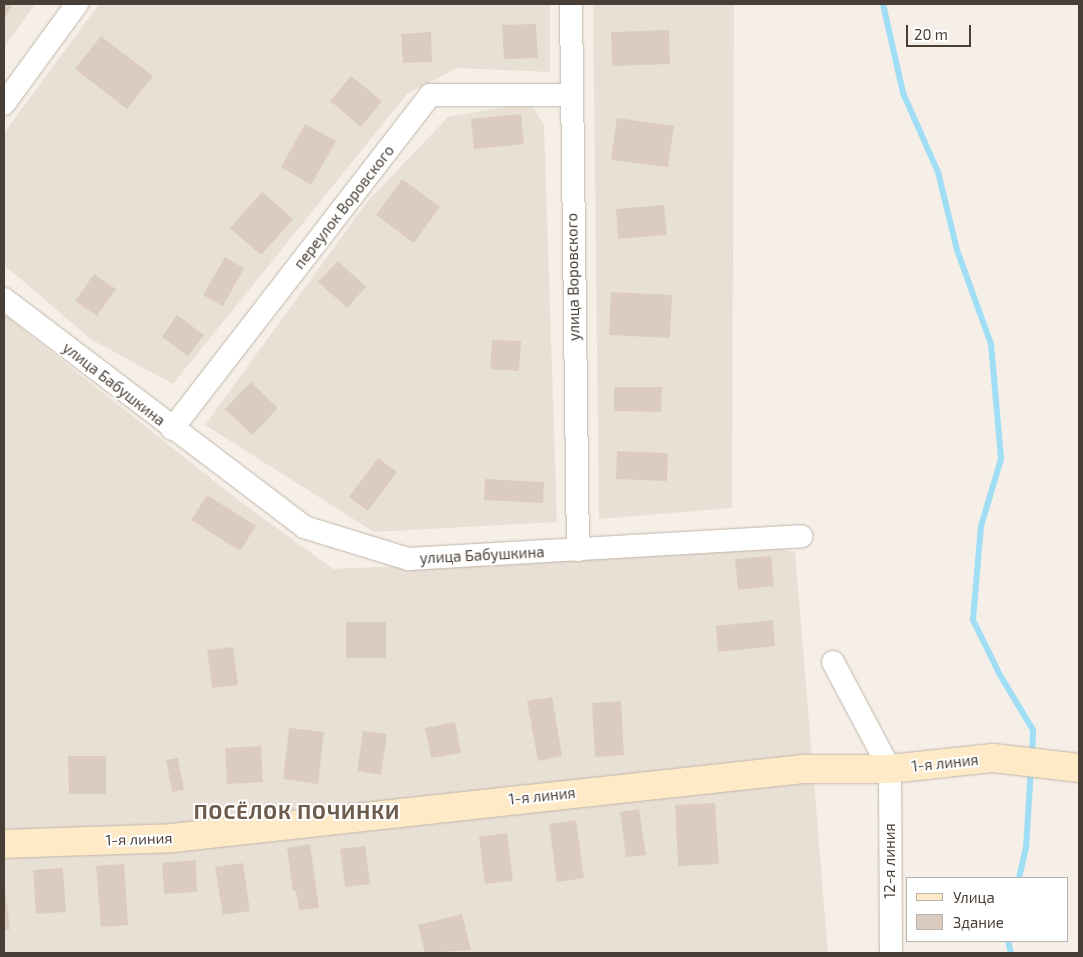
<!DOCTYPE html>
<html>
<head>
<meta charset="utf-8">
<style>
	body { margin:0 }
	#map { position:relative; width:1083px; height:957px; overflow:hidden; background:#f5efe8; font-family:"Exo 2",sans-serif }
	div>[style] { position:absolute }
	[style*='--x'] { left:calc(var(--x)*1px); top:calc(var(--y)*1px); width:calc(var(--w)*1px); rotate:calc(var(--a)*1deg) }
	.residential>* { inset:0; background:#e9e0d5 }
	.stream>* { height:6px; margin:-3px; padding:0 3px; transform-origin:3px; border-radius:3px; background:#a0def6 }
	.building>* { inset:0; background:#dbccbf }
	.roads { filter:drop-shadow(0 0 1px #c1b6a9) drop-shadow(0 0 1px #c1b6a9) }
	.street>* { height:22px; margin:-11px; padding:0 11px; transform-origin:11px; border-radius:11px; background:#fff }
	.secondary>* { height:28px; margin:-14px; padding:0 14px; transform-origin:14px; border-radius:14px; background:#ffeac8 }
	span { translate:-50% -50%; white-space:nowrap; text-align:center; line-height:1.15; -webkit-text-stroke:4px #fff; paint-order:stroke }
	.street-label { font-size:15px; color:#493f36 }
	.district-label { font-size:20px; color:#6d5b4c; font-weight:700; letter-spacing:1px }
	.frame { position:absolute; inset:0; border:5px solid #493f36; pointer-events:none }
	.legend { position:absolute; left:906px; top:877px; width:162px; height:65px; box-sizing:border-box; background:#fff; border:1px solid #b6b2af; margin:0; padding:6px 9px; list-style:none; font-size:15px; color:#493f36 }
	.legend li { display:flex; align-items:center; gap:10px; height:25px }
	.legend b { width:25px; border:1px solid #b6b2af }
	.scale { position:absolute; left:906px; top:25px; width:65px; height:22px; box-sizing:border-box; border:2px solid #493f36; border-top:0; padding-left:6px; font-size:15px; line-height:18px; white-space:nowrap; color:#493f36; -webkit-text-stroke:4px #fff; paint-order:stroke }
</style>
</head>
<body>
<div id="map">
	<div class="residential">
		<i style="clip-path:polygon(4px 4px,35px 4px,4px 48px)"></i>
		<i style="clip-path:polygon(99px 4px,550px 4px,550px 72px,457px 68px,407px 94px,173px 384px,92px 340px,4px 265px,4px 133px)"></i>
		<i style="clip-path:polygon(593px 4px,734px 4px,732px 508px,599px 519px)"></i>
		<i style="clip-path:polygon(530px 102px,544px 125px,557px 522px,374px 532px,205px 425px,367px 202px,448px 117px)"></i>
		<i style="clip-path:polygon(4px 314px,237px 499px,333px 569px,627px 556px,759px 545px,795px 552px,828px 953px,4px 953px)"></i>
	</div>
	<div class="stream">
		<i style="--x:883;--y:4;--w:91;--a:77.3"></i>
		<i style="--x:903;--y:93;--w:86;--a:66.1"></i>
		<i style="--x:938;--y:172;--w:80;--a:76.3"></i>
		<i style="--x:957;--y:250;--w:100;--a:70.1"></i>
		<i style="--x:991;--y:344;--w:115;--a:85"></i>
		<i style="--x:1001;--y:459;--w:70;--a:106.6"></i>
		<i style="--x:981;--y:526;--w:94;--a:94.9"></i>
		<i style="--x:973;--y:620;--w:61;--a:63.9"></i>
		<i style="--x:1000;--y:675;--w:64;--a:59"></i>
		<i style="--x:1033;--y:730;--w:26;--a:92"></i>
		<i style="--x:1019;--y:878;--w:31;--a:-77"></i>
		<i style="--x:1026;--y:848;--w:80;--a:-86.4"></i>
		<i style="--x:1008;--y:941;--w:12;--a:76"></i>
	</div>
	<div class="building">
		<i style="clip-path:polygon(4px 4px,12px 6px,4px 19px)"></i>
		<i style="clip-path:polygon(536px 24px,538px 58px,504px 59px,502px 25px)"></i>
		<i style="clip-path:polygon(669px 30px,670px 64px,612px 66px,611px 32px)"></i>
		<i style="clip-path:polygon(431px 32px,432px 62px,403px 63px,401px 34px)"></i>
		<i style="clip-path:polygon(101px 36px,153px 76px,127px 109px,75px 69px)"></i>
		<i style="clip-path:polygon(351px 76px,382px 101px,361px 127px,330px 101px)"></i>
		<i style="clip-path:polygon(521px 114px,524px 144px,474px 149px,471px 119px)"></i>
		<i style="clip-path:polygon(617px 118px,674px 126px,668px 167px,611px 160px)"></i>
		<i style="clip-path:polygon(305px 124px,336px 141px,311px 185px,281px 167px)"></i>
		<i style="clip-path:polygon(402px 179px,440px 207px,414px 243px,376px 215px)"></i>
		<i style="clip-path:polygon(262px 192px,293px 219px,261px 255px,230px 228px)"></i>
		<i style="clip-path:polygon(664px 205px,667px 235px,618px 239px,616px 209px)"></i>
		<i style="clip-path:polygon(225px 257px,244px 268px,223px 306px,203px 295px)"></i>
		<i style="clip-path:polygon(338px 261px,366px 287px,347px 308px,318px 282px)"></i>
		<i style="clip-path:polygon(94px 274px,116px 289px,97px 316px,75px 301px)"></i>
		<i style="clip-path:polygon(611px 292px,672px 295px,670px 338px,609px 335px)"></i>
		<i style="clip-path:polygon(177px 315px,204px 335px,188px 356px,162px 337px)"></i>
		<i style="clip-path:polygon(492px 340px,521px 341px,519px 371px,490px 369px)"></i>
		<i style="clip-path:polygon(251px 382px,278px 408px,252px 435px,225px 409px)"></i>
		<i style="clip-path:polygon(614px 387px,662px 387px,661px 412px,614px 411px)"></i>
		<i style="clip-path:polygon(617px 451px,668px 453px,667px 481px,616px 479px)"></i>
		<i style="clip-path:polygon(378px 458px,397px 472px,368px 511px,349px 497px)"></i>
		<i style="clip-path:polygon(485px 479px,544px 482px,543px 503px,484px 500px)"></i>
		<i style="clip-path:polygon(207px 495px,256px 526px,240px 551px,191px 520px)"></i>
		<i style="clip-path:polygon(771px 556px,774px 586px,738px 590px,735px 559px)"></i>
		<i style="clip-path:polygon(773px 620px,775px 646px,718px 652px,716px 626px)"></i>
		<i style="clip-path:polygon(346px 622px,386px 622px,386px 658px,346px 658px)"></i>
		<i style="clip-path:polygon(233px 647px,238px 685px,212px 688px,207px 650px)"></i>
		<i style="clip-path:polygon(552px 697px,562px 756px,538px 761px,527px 701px)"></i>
		<i style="clip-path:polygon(621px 701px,624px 755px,595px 757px,592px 703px)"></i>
		<i style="clip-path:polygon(455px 722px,461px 753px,431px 758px,425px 728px)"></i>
		<i style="clip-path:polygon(289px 728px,324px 732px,318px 784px,283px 779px)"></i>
		<i style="clip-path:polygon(363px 731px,387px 734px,381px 775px,357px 771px)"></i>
		<i style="clip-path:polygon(261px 746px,263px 782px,227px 784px,225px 748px)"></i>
		<i style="clip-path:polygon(68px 756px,106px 756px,106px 794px,69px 794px)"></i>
		<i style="clip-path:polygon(178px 758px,184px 790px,172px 792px,166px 760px)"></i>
		<i style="clip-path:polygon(715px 803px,719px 864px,678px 866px,675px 805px)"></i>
		<i style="clip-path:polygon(639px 809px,646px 855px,626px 857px,620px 812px)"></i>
		<i style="clip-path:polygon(576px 820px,584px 878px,557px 882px,549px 824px)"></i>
		<i style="clip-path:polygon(507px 833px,513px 881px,485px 884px,479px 837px)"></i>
		<i style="clip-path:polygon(310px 844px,319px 908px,299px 910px,296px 891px,293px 891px,287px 848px)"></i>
		<i style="clip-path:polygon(365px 846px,370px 884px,345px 887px,340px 849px)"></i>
		<i style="clip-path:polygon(196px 860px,197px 892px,164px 894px,162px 863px)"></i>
		<i style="clip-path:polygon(243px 863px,250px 911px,223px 915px,215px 867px)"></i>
		<i style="clip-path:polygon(124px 864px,128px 925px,101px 927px,96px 866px)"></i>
		<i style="clip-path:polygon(63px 868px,66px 912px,36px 914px,33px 870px)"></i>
		<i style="clip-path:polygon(4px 881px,10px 929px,4px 930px)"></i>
		<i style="clip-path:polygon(462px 914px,471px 950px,425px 953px,418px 925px)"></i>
	</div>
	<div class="roads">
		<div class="street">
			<i style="--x:571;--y:4;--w:546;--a:89.27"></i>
			<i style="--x:4;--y:104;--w:124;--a:-53.9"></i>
			<i style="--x:4;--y:299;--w:377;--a:37.2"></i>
			<i style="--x:304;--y:527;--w:109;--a:17.1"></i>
			<i style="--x:408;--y:559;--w:394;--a:-3.3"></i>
			<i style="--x:172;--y:429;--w:422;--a:-52.3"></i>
			<i style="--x:430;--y:95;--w:139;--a:0"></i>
			<i style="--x:833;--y:662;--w:121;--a:62"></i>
			<i style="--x:890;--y:769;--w:184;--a:89.7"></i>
		</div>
		<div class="secondary">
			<i style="--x:4;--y:844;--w:168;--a:-2"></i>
			<i style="--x:172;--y:838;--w:635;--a:-6.24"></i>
			<i style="--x:803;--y:769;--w:87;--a:0"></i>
			<i style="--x:890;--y:769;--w:104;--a:-6.1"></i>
			<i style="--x:993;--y:758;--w:87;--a:6.6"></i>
		</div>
	</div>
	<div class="street-label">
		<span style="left:344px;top:207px;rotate:-52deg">переулок Воровского</span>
		<span style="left:573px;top:277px;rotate:-91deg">улица Воровского</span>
		<span style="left:114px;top:384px;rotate:38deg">улица Бабушкина</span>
		<span style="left:482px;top:555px;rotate:-3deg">улица Бабушкина</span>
		<span style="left:945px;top:763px;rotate:-6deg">1-я линия</span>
		<span style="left:542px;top:796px;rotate:-6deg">1-я линия</span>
		<span style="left:139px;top:839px;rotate:-2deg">1-я линия</span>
		<span style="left:890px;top:861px;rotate:-90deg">12-я линия</span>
	</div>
	<div class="district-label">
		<span style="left:297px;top:811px">ПОСЁЛОК ПОЧИНКИ</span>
	</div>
	<div class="frame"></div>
	<ul class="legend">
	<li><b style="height:6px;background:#ffeac8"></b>Улица</li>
	<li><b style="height:14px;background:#dbccbf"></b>Здание</li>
	</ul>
	<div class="scale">20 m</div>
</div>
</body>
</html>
